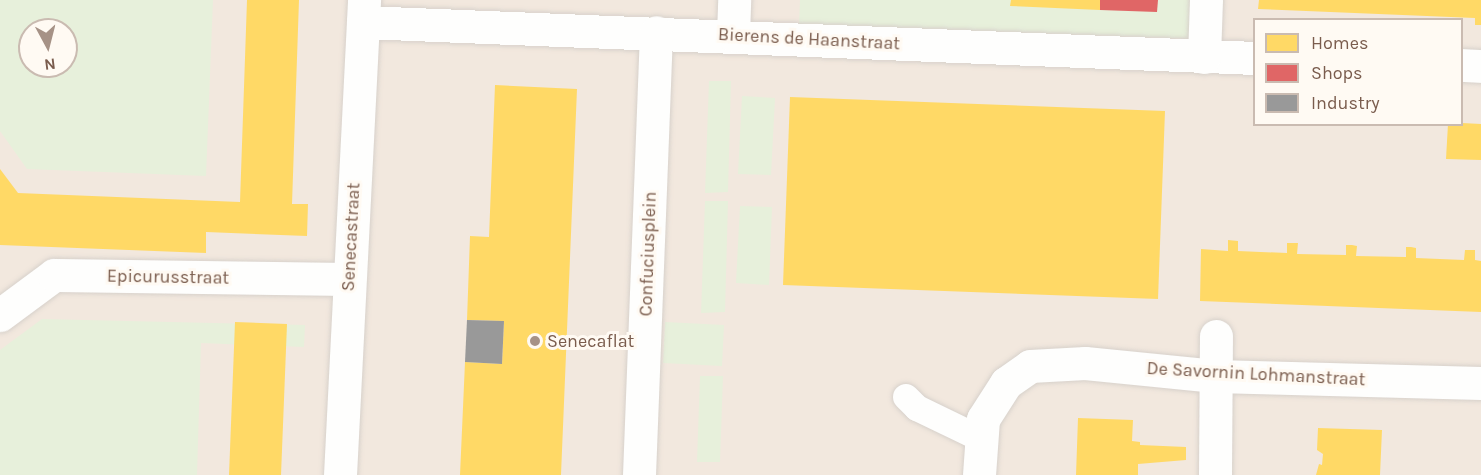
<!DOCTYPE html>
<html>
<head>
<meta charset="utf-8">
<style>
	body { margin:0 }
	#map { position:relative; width:1481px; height:475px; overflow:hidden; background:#f9f5f0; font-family:Karla,sans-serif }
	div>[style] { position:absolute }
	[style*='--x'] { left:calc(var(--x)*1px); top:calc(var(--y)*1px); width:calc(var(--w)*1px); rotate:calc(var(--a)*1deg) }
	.residential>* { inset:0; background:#f2e8de }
	.green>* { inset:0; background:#e7f0db }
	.homes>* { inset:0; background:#ffd966 }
	.shops>* { inset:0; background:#e06666 }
	.industry>* { inset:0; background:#999 }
	.roads { filter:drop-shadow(0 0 2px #d7d1cb) drop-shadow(0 0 2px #d7d1cb) }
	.pedestrian>* { height:26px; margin:-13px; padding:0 13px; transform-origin:13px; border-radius:13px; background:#fefefd }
	.minor>* { height:33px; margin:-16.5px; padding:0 16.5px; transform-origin:16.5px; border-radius:16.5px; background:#fefefd }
	.tertiary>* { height:33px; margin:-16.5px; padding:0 16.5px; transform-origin:16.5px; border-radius:16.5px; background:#fefefd }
	.dots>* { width:16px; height:16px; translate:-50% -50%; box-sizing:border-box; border:3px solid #fffaf3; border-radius:50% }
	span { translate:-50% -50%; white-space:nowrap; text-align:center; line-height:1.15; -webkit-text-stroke:6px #fffaf3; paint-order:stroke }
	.street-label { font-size:18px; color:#7a5c4d }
	.poi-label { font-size:18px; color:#7a5c4d }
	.left { translate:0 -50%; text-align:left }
	.legend { position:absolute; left:1253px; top:18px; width:210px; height:108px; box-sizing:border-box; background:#fffaf3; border:2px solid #cabbb1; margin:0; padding:8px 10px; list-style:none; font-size:18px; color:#7a5c4d }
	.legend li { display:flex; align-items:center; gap:12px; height:30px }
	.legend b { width:30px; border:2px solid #cabbb1 }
	.north { position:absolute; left:18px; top:18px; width:60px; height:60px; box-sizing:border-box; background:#fffaf3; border:2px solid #cabbb1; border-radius:50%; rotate:173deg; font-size:16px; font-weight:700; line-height:24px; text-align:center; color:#7a5c4d }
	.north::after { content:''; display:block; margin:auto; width:21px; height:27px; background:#a69286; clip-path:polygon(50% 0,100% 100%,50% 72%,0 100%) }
</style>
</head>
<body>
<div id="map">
	<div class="residential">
		<i style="clip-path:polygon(evenodd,0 0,1481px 0,1481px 475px,0 475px,0 0,1254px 20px,1462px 20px,1462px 124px,1254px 124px,1254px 20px,0 0,30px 30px,66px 30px,66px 66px,30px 66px,30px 30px)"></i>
	</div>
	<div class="green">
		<i style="clip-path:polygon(evenodd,0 0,213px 0,206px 176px,27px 169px,0 131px,0 0,30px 30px,66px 30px,66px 66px,30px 66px,30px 30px)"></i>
		<i style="clip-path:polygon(800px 0,1196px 0,1195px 39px,799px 24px)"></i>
		<i style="clip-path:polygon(709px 81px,731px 81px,728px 192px,705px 193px)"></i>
		<i style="clip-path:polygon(742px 96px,775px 98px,771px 175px,738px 174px)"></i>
		<i style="clip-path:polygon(705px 201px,728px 201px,725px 312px,701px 313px)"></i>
		<i style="clip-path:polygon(740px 206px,772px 207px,769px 285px,736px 283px)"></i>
		<i style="clip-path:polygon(42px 319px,305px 325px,304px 347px,201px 343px,197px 475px,0 475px,0 350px)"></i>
		<i style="clip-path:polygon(665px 322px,724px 325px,722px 366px,663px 363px)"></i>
		<i style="clip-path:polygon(700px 376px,723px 376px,720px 462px,697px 462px)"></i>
	</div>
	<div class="homes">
		<i style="clip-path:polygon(247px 0,299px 0,292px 204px,308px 204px,307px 236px,206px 232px,206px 253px,0 245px,0 169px,18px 193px,240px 202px)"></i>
		<i style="clip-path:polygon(1011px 0,1100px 0,1100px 10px,1010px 6px)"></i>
		<i style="clip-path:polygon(1259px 0,1481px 0,1481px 25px,1475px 25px,1475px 18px,1258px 9px)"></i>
		<i style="clip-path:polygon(495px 85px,577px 89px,561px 475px,460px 475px,465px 362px,502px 364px,504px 321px,467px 320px,470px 236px,489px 237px)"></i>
		<i style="clip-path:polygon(790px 97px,1165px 111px,1158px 299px,783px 285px)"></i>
		<i style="clip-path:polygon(1462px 123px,1481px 124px,1481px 160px,1446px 159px,1448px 124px)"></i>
		<i style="clip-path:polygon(1228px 240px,1238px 241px,1238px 251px,1287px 253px,1287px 243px,1298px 243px,1297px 254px,1346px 255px,1346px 245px,1352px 245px,1357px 246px,1356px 256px,1406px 257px,1406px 247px,1411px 247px,1416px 248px,1416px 258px,1464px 260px,1465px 250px,1475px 250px,1475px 260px,1481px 261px,1481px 312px,1200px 301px,1201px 249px,1228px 251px)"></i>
		<i style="clip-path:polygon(235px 322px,287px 324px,281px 475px,229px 475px)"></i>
		<i style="clip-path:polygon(1078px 418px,1133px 420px,1132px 441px,1140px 442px,1140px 445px,1186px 447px,1186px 460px,1138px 464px,1138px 475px,1076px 475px)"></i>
		<i style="clip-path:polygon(1318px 428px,1382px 430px,1380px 475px,1316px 475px,1319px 464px,1322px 465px,1323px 454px,1317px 450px)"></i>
	</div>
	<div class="shops">
		<i style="clip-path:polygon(1100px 0,1158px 0,1157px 12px,1100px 10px)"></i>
	</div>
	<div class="industry">
		<i style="clip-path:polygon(467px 320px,504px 321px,502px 364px,465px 362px)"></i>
	</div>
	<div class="roads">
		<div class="pedestrian">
			<i style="--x:906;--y:397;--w:16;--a:45"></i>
			<i style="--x:917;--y:408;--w:71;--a:25.8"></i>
		</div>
		<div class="minor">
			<i style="--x:363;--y:22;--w:892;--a:2.31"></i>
			<i style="--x:733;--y:35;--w:35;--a:-88"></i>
			<i style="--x:1204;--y:57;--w:57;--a:-88"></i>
			<i style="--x:1462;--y:65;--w:19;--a:3"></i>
			<i style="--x:0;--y:315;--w:67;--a:-36.5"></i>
			<i style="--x:54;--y:275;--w:295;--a:0.8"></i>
			<i style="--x:340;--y:475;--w:476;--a:-87.1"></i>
			<i style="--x:639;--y:475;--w:443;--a:-87.8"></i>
			<i style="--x:1215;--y:475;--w:139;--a:-89.6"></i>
		</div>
		<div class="tertiary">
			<i style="--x:979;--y:475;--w:56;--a:-85.9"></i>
			<i style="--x:983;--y:419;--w:43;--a:-57.4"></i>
			<i style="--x:1006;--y:383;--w:29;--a:-35"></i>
			<i style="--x:1030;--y:366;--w:55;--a:-3.1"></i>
			<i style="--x:1085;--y:363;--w:131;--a:5.7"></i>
			<i style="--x:1215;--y:376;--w:266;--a:1.5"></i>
		</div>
	</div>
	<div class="dots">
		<i style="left:535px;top:341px;background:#a69286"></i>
	</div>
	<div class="street-label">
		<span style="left:809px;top:39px;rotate:3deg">Bierens de Haanstraat</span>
		<span style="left:351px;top:237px;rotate:-87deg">Senecastraat</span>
		<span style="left:648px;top:254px;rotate:-88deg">Confuciusplein</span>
		<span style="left:168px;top:277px;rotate:1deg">Epicurusstraat</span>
		<span style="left:1256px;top:374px;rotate:3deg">De Savornin Lohmanstraat</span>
	</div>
	<div class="poi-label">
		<span class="left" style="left:547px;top:341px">Senecaflat</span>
	</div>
	<ul class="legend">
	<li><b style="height:16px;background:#ffd966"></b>Homes</li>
	<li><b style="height:16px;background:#e06666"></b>Shops</li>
	<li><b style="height:16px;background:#999"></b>Industry</li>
	</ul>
	<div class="north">N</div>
</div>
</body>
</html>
